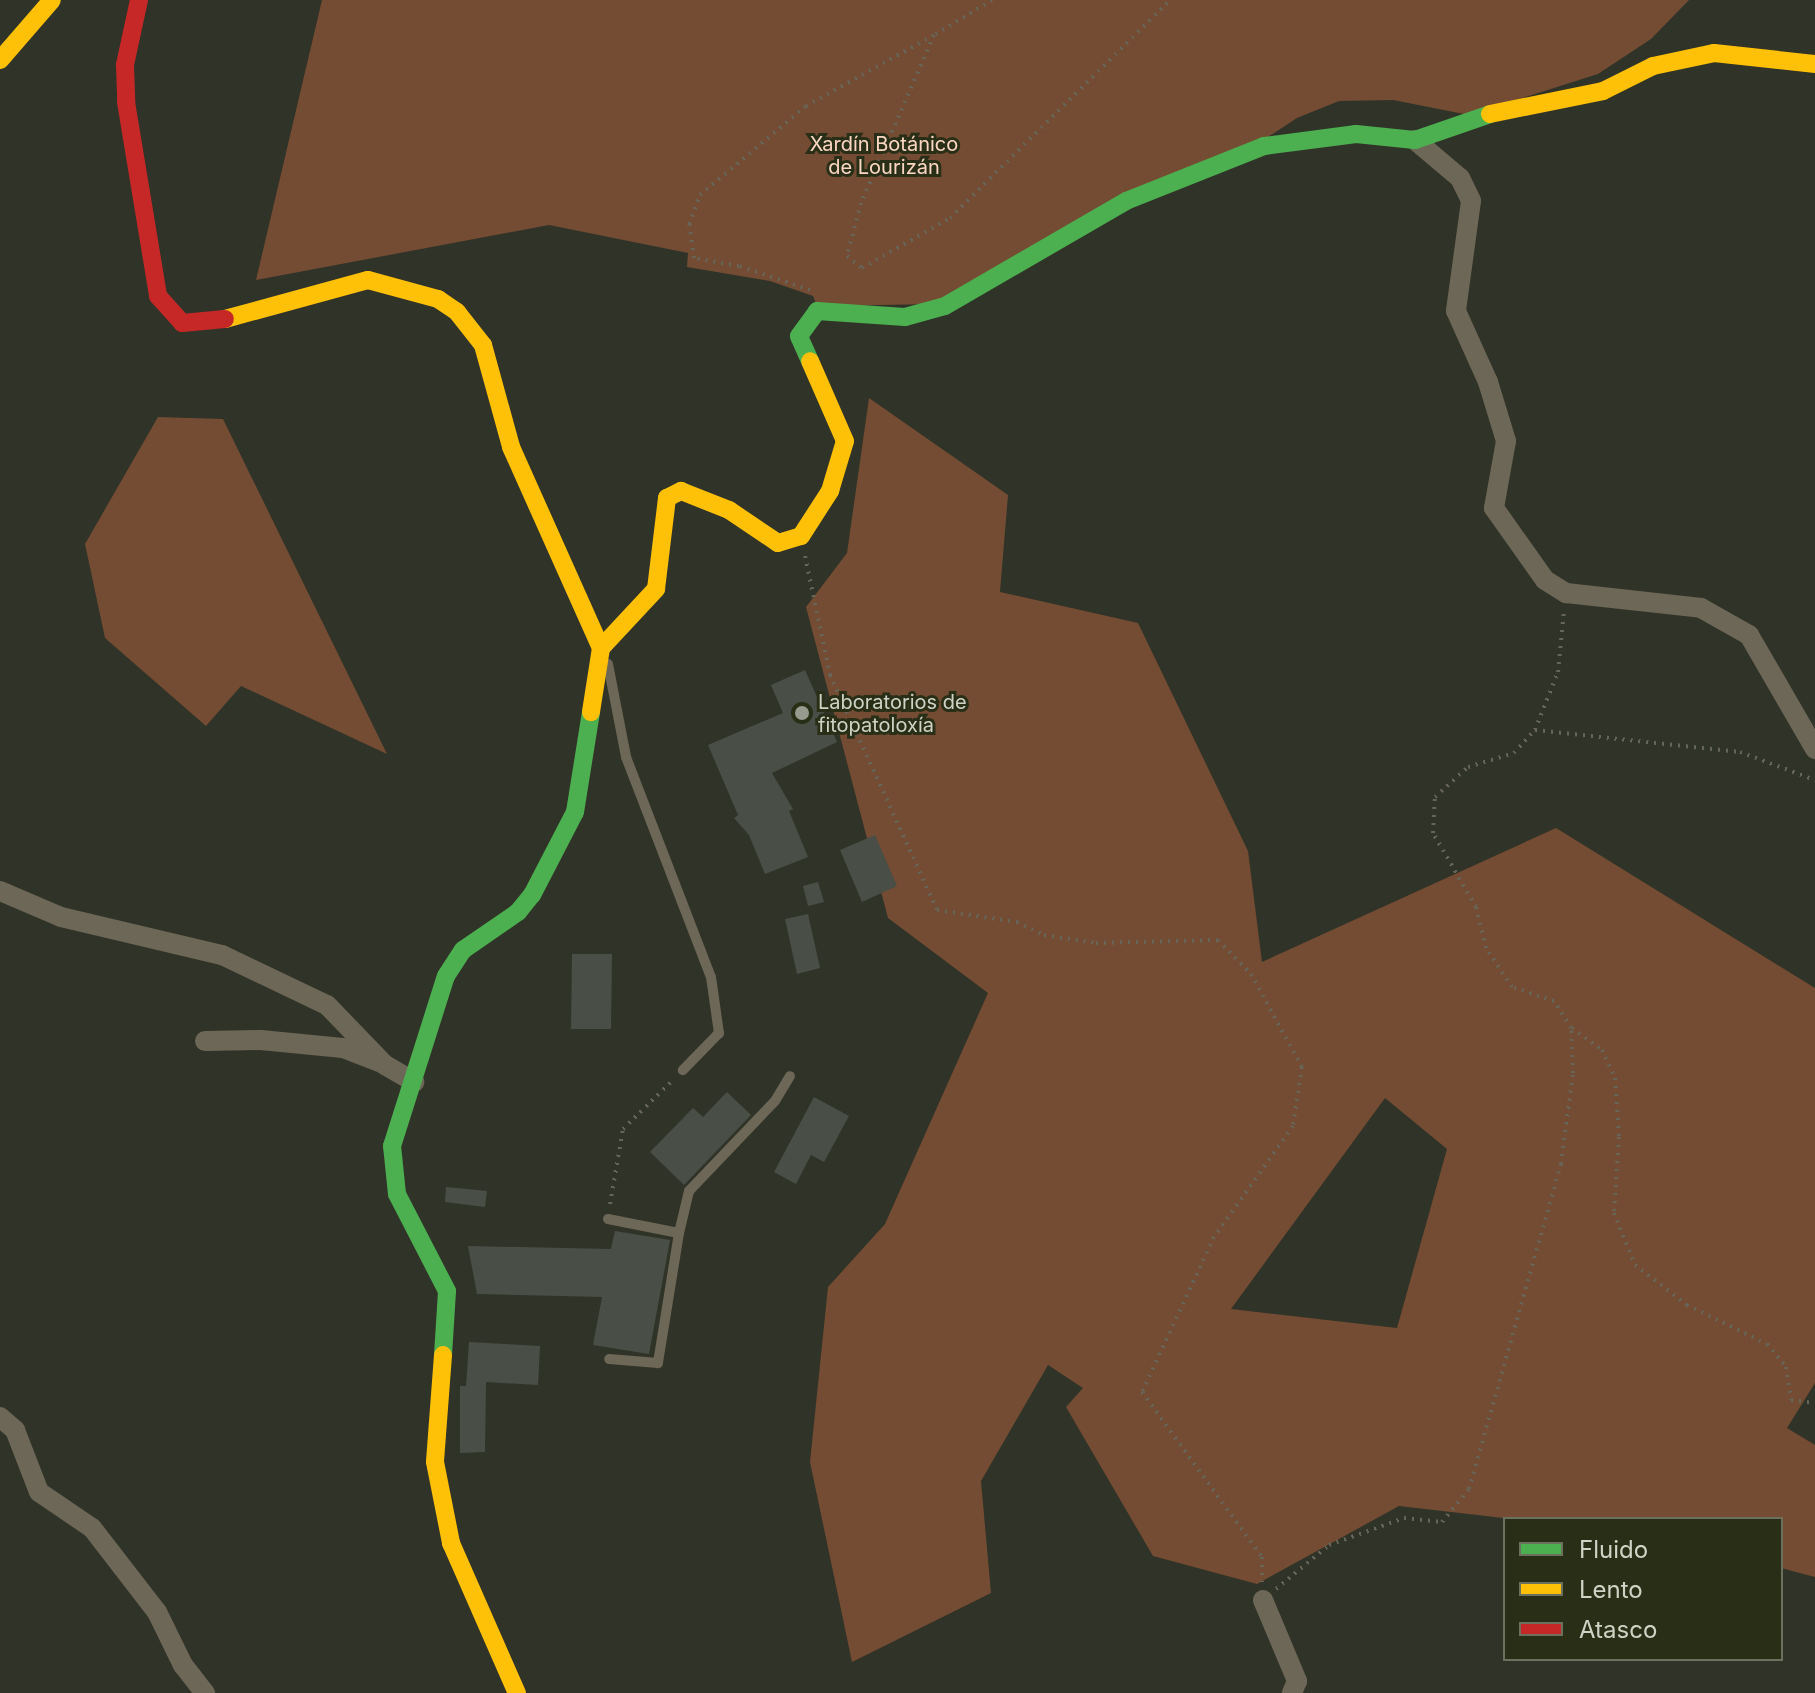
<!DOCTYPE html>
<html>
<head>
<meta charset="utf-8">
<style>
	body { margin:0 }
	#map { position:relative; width:1815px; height:1693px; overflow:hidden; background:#303327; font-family:Inter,sans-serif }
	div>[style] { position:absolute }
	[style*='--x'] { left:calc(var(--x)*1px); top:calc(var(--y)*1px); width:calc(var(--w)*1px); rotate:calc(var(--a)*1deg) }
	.green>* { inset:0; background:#734c33 }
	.building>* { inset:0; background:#494f46 }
	.path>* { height:4px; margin-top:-2px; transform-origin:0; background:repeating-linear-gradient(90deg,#676558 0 2px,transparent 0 8px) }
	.lane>* { height:10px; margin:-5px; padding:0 5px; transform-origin:5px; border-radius:5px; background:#6d6757 }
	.street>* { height:20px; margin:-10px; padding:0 10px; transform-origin:10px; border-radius:10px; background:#6d6757 }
	.fast>* { height:18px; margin:-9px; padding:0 9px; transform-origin:9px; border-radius:9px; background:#4caf50 }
	.slow>* { height:18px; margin:-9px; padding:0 9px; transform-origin:9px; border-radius:9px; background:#ffc107 }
	.jam>* { height:18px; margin:-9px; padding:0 9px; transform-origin:9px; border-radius:9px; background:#c62828 }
	.dots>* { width:22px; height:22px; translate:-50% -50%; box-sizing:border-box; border:4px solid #292f17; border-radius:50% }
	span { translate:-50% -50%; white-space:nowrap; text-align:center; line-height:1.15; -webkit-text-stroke:6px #292f17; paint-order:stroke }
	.park-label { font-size:20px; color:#fbd6c2 }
	.poi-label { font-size:20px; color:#cfd3c5 }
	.left { translate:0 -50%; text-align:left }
	.legend { position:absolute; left:1503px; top:1517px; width:280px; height:144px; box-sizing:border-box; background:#292f17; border:2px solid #6b715d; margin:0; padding:10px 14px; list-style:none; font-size:24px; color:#cfd3c5 }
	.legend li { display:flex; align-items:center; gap:16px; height:40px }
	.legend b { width:40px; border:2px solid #6b715d }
</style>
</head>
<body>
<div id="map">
	<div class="green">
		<i style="clip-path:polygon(322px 0,1689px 0,1651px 39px,1598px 74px,1469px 115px,1393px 100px,1339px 101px,1297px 118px,1248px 150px,938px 304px,817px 306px,813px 296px,770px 281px,687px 267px,688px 253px,549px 225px,256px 280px)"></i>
		<i style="clip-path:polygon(evenodd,869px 398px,1008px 495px,1000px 592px,1138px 623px,1248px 851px,1262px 962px,1556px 828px,1815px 988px,1815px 1383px,1787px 1428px,1815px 1445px,1815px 1577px,1781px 1568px,1781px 1519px,1512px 1519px,1399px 1506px,1257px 1584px,1153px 1556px,1066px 1407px,1083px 1388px,1048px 1365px,981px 1481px,991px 1593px,852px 1662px,810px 1462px,828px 1287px,885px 1224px,988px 993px,888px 918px,806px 607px,847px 553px,869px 398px,1385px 1098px,1447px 1149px,1397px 1328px,1231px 1309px,1385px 1098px)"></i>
		<i style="clip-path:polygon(158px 417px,223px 419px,387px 754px,241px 686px,206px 726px,105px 638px,85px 544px)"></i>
	</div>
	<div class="building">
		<i style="clip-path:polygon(805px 670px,837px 742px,772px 773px,793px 809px,789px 811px,808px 857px,765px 874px,749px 835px,734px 818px,738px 815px,708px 745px,783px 713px,771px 685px)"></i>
		<i style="clip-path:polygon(875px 835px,897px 886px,862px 902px,840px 850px)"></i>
		<i style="clip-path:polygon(818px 882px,824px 902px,808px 906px,803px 886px)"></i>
		<i style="clip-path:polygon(808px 914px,820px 968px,797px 974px,785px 919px)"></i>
		<i style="clip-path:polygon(572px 954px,612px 954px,611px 1029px,571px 1029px)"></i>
		<i style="clip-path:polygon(727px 1092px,751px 1115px,684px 1185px,650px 1152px,693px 1108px,703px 1117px)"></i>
		<i style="clip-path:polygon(814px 1097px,849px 1116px,824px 1162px,811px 1155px,796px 1184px,774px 1172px)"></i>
		<i style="clip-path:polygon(446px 1187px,487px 1191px,485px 1207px,445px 1202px)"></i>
		<i style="clip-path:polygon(615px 1231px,670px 1240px,649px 1354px,593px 1345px,602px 1297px,477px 1294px,468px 1246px,611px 1249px)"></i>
		<i style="clip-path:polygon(469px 1342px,540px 1346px,538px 1385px,486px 1382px,485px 1452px,460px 1453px,460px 1386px,466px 1386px)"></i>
	</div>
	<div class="path">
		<i style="--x:992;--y:0;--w:68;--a:148.9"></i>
		<i style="--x:934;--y:35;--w:183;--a:113.5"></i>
		<i style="--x:861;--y:203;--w:55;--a:104.8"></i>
		<i style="--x:847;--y:256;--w:19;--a:39"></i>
		<i style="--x:862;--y:268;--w:101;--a:-29.6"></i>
		<i style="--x:950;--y:218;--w:310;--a:-44.7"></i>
		<i style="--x:810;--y:290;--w:75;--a:-161.3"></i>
		<i style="--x:739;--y:266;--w:46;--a:-169.9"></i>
		<i style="--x:694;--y:258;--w:34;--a:-98"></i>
		<i style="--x:689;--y:224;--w:31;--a:-69"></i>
		<i style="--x:700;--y:195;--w:138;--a:-40"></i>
		<i style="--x:806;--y:106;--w:146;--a:-29"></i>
		<i style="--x:805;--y:556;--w:122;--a:78.1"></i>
		<i style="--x:830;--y:675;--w:258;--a:65.5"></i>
		<i style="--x:937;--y:910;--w:81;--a:8.5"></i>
		<i style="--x:1017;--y:922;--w:30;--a:26"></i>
		<i style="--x:1044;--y:935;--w:53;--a:8.7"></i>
		<i style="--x:1096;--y:943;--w:122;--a:-1.4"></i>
		<i style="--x:1218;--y:940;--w:47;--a:45.9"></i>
		<i style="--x:1251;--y:974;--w:106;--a:61.3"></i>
		<i style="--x:1302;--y:1067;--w:60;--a:98.7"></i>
		<i style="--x:1293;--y:1126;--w:136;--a:125.4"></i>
		<i style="--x:1214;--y:1237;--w:171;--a:114.9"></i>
		<i style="--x:1142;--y:1392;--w:204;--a:54"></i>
		<i style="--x:1262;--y:1557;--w:25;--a:90"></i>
		<i style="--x:1535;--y:730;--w:206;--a:6.1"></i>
		<i style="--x:1740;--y:752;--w:80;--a:20.5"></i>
		<i style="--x:1572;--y:1028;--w:37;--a:36"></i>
		<i style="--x:1602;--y:1050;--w:31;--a:65"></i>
		<i style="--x:1615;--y:1078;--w:59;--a:86.1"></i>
		<i style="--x:1619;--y:1137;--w:76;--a:93.8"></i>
		<i style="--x:1614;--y:1213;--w:56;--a:68"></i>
		<i style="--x:1635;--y:1265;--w:66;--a:37.6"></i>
		<i style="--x:1687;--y:1305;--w:89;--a:26"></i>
		<i style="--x:1767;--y:1344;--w:30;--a:50"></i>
		<i style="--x:1786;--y:1367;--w:33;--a:81"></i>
		<i style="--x:1791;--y:1400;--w:24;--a:7"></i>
		<i style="--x:610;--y:1204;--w:76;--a:-80.2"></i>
		<i style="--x:623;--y:1129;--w:71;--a:-44.4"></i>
		<i style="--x:1276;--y:1589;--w:69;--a:-39.7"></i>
		<i style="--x:1329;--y:1545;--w:80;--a:-19.8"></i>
		<i style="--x:1404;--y:1518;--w:38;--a:6"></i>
		<i style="--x:1442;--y:1522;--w:43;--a:-50.7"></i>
		<i style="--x:1469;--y:1489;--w:338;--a:-74.2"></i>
		<i style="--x:1561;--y:1164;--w:92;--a:-82.5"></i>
		<i style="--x:1573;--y:1073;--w:45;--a:-92.5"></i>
		<i style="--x:1571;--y:1028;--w:32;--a:-122"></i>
		<i style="--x:1554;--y:1001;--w:44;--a:-161.6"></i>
		<i style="--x:1512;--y:987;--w:47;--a:-123.7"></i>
		<i style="--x:1486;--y:948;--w:42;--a:-103.7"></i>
		<i style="--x:1476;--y:907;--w:86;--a:-120.2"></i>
		<i style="--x:1433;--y:833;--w:36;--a:-87"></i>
		<i style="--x:1435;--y:797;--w:45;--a:-42.3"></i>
		<i style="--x:1468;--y:767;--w:48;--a:-16.9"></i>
		<i style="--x:1514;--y:753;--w:31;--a:-48"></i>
		<i style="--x:1535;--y:730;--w:62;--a:-68.4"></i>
		<i style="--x:1558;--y:672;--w:61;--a:-84.4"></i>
	</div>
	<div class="lane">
		<i style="--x:608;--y:664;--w:95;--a:79"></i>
		<i style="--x:626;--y:757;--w:236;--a:68.9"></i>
		<i style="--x:711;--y:977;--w:57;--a:81.9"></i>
		<i style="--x:719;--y:1033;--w:52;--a:134.2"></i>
		<i style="--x:608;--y:1219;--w:72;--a:11.2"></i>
		<i style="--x:679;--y:1233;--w:132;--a:99.2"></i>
		<i style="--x:658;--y:1363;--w:49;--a:-175.3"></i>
		<i style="--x:679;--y:1233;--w:43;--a:-76.6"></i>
		<i style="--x:689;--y:1191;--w:124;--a:-46.3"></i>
		<i style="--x:775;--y:1101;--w:29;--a:-59"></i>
	</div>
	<div class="street">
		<i style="--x:1415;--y:140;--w:59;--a:40.2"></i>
		<i style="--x:1460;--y:178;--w:25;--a:64"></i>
		<i style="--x:1471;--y:201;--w:111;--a:97.8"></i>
		<i style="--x:1456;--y:311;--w:78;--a:65.7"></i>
		<i style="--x:1488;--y:382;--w:62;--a:73"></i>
		<i style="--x:1506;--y:441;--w:68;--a:100.2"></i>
		<i style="--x:1494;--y:508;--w:88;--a:54.7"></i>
		<i style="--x:1545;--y:580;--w:25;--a:32"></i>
		<i style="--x:1566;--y:593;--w:136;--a:6.3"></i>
		<i style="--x:1701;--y:608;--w:55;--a:29.4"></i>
		<i style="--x:1749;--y:635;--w:132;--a:59.9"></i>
		<i style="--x:0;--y:891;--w:66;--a:23.1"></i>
		<i style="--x:61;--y:917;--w:165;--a:13.3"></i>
		<i style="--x:222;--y:955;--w:116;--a:25.5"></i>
		<i style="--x:327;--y:1005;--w:83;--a:46"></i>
		<i style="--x:385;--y:1065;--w:34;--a:30"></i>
		<i style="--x:205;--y:1041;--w:56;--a:-1"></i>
		<i style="--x:261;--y:1040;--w:82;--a:5.6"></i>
		<i style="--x:343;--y:1048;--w:42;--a:21"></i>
		<i style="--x:0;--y:1417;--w:20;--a:41"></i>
		<i style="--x:15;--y:1430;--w:66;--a:68.8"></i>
		<i style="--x:39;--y:1492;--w:64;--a:34.2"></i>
		<i style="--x:92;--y:1528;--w:106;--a:52.3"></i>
		<i style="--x:157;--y:1612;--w:59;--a:63.9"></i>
		<i style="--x:183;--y:1665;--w:36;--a:52"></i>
		<i style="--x:1263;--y:1600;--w:88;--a:67.2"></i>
		<i style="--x:1297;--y:1681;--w:13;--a:113"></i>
	</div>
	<div class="fast">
		<i style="--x:810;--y:361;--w:27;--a:-114"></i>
		<i style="--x:799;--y:336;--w:31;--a:-54"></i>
		<i style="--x:817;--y:311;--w:88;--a:3.9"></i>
		<i style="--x:905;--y:317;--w:41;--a:-15.4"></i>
		<i style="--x:945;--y:306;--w:209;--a:-30.1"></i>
		<i style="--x:1126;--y:201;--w:149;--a:-21.7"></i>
		<i style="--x:1264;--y:146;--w:93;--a:-7.4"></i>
		<i style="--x:1356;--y:134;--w:59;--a:5.8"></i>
		<i style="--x:1415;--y:140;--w:79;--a:-19.1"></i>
		<i style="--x:443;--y:1355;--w:64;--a:-86.4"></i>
		<i style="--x:447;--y:1291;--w:109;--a:-117.3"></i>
		<i style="--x:397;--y:1194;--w:48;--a:-95.9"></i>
		<i style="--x:392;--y:1146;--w:178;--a:-72.4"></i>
		<i style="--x:446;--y:976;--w:31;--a:-57"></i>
		<i style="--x:463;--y:950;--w:67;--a:-34.6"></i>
		<i style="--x:518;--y:912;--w:22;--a:-51"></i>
		<i style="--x:532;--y:895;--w:93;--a:-62.6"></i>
		<i style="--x:575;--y:812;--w:101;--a:-80.9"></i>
	</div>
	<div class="slow">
		<i style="--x:0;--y:60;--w:79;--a:-49.1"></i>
		<i style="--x:1490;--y:114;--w:115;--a:-11.5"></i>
		<i style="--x:1603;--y:91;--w:56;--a:-26.6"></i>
		<i style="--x:1653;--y:66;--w:62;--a:-12"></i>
		<i style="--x:1714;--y:53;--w:102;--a:6.2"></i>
		<i style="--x:225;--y:319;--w:148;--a:-15.3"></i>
		<i style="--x:368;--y:280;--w:73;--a:15.2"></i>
		<i style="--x:438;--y:299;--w:23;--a:34"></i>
		<i style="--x:457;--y:312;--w:42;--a:51.8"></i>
		<i style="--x:483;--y:345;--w:106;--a:74.6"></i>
		<i style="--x:511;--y:447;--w:220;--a:65.9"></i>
		<i style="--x:601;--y:648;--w:65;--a:98.9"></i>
		<i style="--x:601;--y:648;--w:81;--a:-47"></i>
		<i style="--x:656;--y:589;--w:92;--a:-83.1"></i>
		<i style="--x:667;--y:498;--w:16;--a:-27"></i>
		<i style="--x:681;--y:491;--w:52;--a:21.6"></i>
		<i style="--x:729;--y:510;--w:59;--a:34"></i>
		<i style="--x:778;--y:543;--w:24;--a:-17"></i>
		<i style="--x:801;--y:536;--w:54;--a:-57.2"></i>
		<i style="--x:830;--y:491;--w:52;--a:-73.3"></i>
		<i style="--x:845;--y:441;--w:87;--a:-113.6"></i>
		<i style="--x:443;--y:1355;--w:107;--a:94.3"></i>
		<i style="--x:435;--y:1462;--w:83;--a:78.8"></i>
		<i style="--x:451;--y:1543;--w:164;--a:66.3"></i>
	</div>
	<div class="jam">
		<i style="--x:139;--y:0;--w:66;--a:102.2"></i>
		<i style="--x:125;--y:65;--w:37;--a:88"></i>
		<i style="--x:126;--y:102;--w:197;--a:80.6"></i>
		<i style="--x:158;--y:296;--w:36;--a:48"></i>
		<i style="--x:182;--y:323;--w:43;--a:-5.3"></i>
	</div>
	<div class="dots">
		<i style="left:802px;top:713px;background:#979b8e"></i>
	</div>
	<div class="park-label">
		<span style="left:884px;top:156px">Xardín Botánico<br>de Lourizán</span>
	</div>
	<div class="poi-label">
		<span class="left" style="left:818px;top:714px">Laboratorios de<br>fitopatoloxía</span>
	</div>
	<ul class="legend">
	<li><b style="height:10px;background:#4caf50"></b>Fluido</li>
	<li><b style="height:10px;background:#ffc107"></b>Lento</li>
	<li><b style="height:10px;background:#c62828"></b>Atasco</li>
	</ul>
</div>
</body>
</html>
